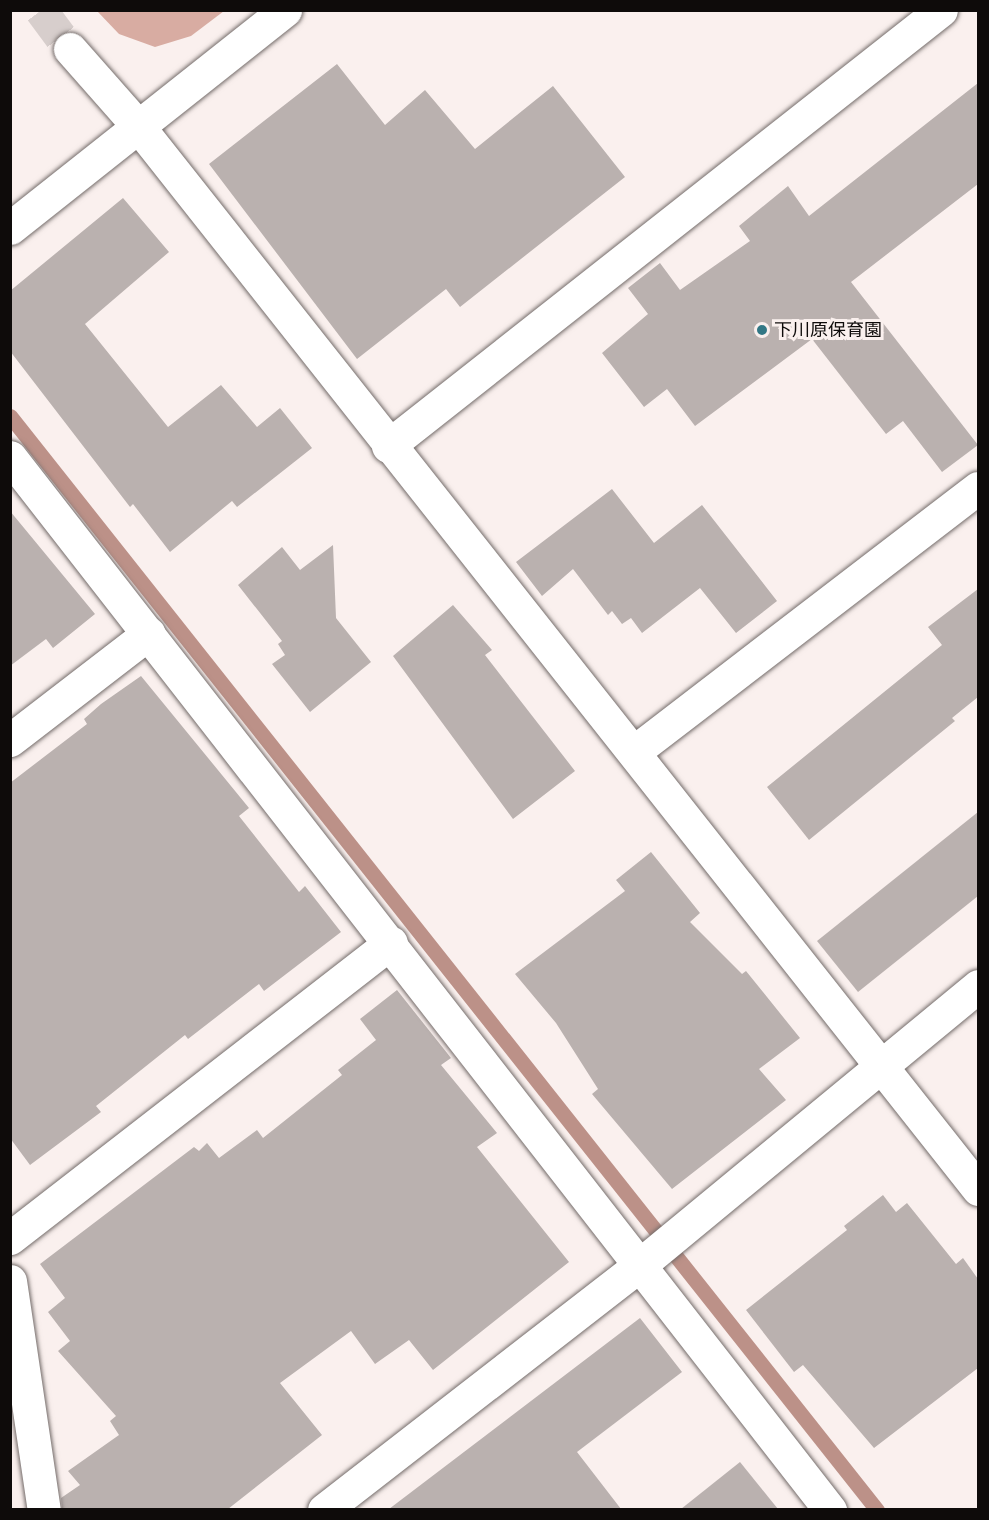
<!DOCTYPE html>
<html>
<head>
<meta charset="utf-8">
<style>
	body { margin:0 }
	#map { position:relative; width:989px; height:1520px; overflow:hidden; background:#faf0ee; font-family:Figtree,"Noto Sans JP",sans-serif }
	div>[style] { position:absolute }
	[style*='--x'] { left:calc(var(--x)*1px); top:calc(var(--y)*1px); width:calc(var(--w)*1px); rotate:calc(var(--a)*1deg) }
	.forest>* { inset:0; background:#d8aca2 }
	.stream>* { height:15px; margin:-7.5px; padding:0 7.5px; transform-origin:7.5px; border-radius:7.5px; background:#bc9188 }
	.building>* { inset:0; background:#bab1af }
	.minor-tunnel>* { height:33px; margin-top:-16.5px; transform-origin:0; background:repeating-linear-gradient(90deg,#d7cecc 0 33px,transparent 0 49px) }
	.roads { filter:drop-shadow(0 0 2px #746c6a) drop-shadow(0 0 2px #746c6a) }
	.minor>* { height:33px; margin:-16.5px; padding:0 16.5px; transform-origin:16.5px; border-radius:16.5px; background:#fff }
	.dots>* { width:16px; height:16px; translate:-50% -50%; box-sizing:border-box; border:3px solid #faf0ee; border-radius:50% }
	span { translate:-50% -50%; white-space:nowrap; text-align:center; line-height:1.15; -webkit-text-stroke:6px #faf0ee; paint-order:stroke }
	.poi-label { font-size:18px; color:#0e0b0a }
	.left { translate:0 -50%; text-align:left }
	.frame { position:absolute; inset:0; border:12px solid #0e0b0a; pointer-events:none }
</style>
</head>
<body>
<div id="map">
	<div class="forest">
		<i style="clip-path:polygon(97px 11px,224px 11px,191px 36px,155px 47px,119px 34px)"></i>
	</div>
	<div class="stream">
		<i style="--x:10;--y:416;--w:1396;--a:51.6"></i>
	</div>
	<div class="building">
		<i style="clip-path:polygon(337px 64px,385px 125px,425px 90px,475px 149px,553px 86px,625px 177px,460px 307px,446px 289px,357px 359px,209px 164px)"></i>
		<i style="clip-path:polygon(978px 83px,978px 184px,851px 282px,978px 445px,942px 472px,903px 421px,886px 434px,812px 339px,695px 426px,667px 389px,644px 407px,602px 353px,648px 314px,628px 288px,660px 263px,680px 290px,750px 241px,739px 226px,788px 186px,809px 216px)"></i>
		<i style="clip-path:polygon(123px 198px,169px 252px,85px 324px,168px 427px,221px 385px,257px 427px,280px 408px,312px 448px,237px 507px,232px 501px,170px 552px,133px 504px,130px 507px,10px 351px,10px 291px)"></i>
		<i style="clip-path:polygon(612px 489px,654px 543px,702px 505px,777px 601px,736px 633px,700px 588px,642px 633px,631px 618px,622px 624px,612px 611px,608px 615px,573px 569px,542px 596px,516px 562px)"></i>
		<i style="clip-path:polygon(10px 511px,95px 614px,53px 648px,46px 639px,10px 666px)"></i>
		<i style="clip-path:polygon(333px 545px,336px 618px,371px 662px,310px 712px,272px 664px,285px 655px,278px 644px,282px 641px,238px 585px,282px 547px,300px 570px)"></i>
		<i style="clip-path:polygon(978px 589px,978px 697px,952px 718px,955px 721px,809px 840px,767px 787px,942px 645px,928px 627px)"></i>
		<i style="clip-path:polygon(453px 605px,492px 650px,485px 655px,575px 771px,513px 819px,393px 656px)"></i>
		<i style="clip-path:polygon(141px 676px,249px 808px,239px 816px,299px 892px,305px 886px,341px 932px,264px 991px,259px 984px,188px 1039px,185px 1035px,96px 1106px,101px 1112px,30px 1165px,10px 1138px,10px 783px,87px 724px,84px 719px,101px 704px)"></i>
		<i style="clip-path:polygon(978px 812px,978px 896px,858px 992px,817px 941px)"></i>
		<i style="clip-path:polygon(651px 852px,700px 913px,690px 922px,742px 974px,746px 971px,800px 1038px,759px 1069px,786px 1100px,672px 1189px,592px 1094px,598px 1089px,556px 1023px,515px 974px,625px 891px,616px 880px)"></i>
		<i style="clip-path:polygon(397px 990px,451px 1058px,441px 1065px,497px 1133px,477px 1147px,569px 1262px,433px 1370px,409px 1340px,375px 1364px,351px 1331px,280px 1383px,322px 1435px,228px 1509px,62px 1509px,61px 1498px,80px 1485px,68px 1471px,119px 1435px,110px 1421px,116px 1416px,58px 1351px,70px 1341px,48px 1312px,65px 1298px,40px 1264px,194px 1147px,199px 1151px,207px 1143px,219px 1158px,257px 1130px,263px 1138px,342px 1075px,338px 1070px,376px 1040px,360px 1019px)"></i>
		<i style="clip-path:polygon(883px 1195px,896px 1212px,907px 1203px,956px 1264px,963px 1258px,978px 1279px,978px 1368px,874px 1448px,803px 1365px,794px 1372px,746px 1310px,847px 1230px,844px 1226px)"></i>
		<i style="clip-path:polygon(640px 1318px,682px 1372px,577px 1452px,621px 1509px,389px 1509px)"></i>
		<i style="clip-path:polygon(740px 1462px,778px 1509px,681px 1509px)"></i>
	</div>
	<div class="minor-tunnel">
		<i style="--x:41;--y:10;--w:49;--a:53.4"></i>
	</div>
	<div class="roads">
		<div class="minor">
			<i style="--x:70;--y:49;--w:103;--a:48.6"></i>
			<i style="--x:138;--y:126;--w:1355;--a:51.68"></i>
			<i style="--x:10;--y:228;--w:351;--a:-38.4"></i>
			<i style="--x:388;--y:446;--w:704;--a:-38.25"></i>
			<i style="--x:10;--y:457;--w:1335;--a:52.09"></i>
			<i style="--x:10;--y:740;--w:175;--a:-37.6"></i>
			<i style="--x:635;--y:751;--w:432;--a:-37.5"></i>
			<i style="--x:10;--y:1238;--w:482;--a:-37.8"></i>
			<i style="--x:10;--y:1281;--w:232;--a:81.6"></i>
			<i style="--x:324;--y:1510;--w:401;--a:-37.8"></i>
			<i style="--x:641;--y:1264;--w:437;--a:-39.5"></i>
		</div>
	</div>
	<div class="dots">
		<i style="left:762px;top:330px;background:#327785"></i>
	</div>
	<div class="poi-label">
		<span class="left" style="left:774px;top:330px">下川原保育園</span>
	</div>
	<div class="frame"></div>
</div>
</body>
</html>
